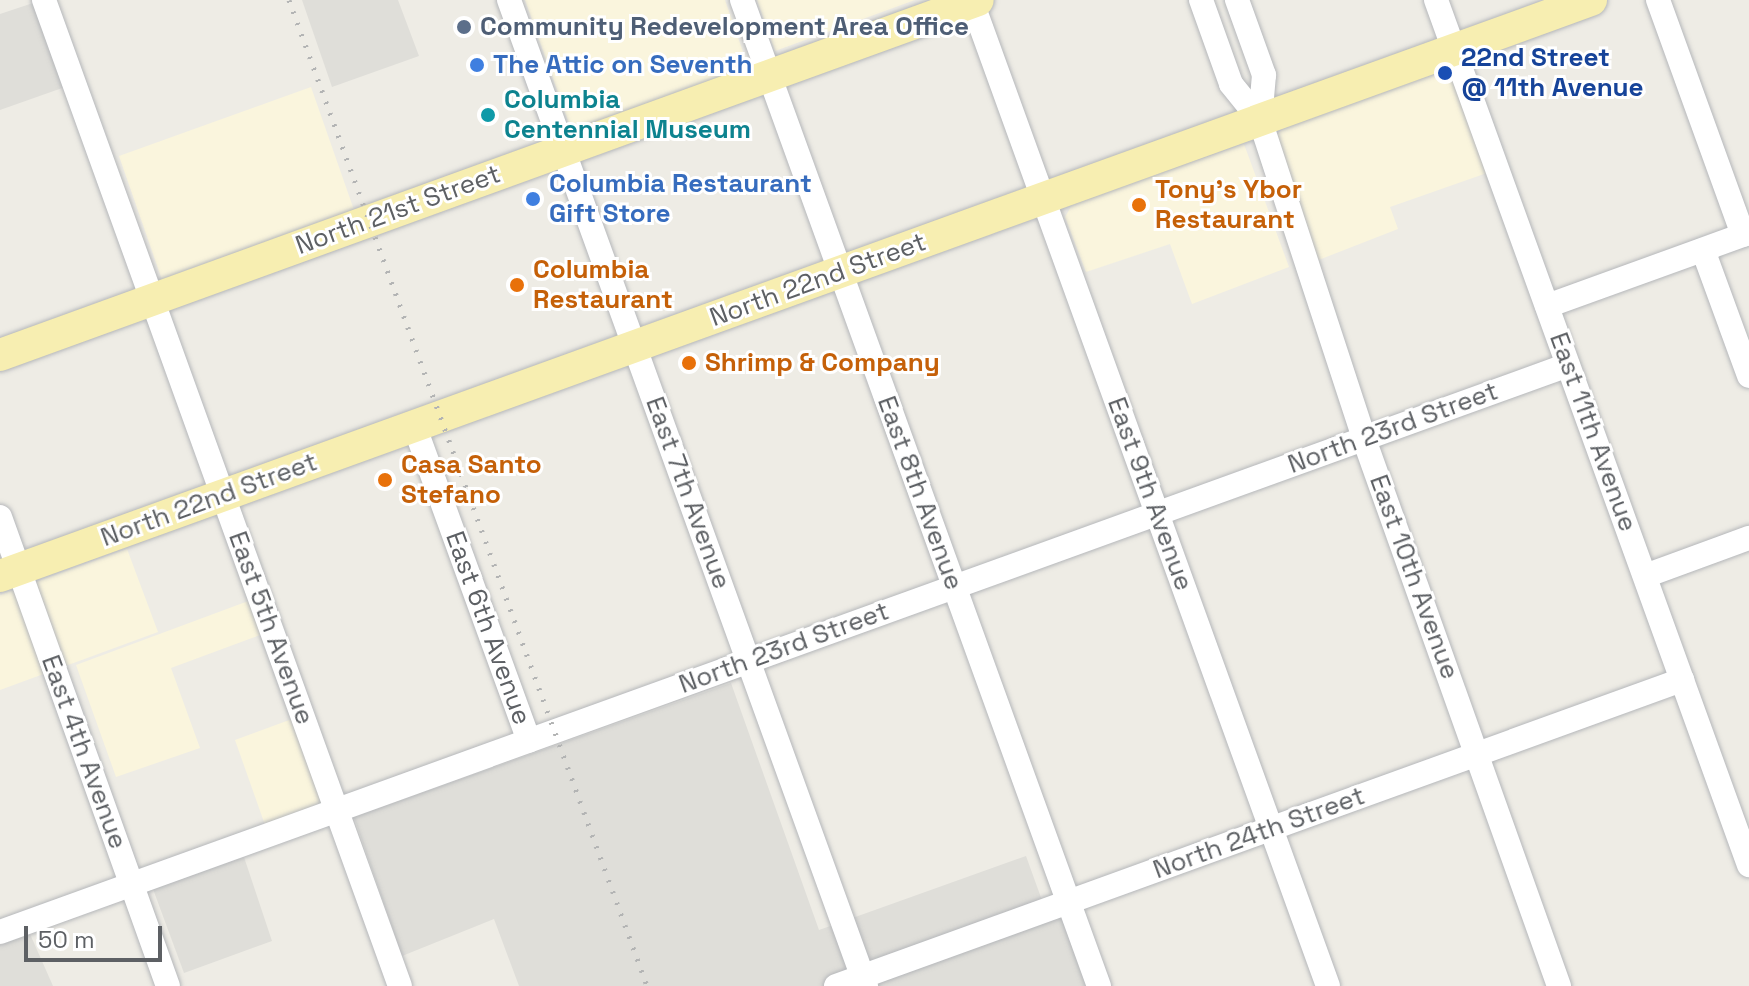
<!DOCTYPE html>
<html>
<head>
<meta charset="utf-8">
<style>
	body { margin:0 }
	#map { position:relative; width:1749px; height:986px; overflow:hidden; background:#eeece5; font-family:"Space Grotesk",sans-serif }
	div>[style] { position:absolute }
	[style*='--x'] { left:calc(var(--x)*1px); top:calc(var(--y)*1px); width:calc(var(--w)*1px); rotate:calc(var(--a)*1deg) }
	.commercial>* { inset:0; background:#faf5dd }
	.industrial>* { inset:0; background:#dfded9 }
	.roads { filter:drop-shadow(0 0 2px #b5b7ba) drop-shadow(0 0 2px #b5b7ba) }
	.minor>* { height:24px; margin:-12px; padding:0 12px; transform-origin:12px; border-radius:12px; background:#fff }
	.major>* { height:32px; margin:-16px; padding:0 16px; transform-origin:16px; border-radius:16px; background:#f7eeb1 }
	.rail>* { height:5px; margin-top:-2.5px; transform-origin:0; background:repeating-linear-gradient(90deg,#b3b4b4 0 2px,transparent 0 12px) }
	.dots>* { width:22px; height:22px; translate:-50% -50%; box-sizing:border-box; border:4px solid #fff; border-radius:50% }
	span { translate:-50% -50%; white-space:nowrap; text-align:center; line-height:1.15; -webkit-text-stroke:6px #fff; paint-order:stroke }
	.service-label { font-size:26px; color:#4e5e75; font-weight:700 }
	.left { translate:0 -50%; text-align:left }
	.transit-label { font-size:26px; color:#164399; font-weight:700 }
	.shop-label { font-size:26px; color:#366cbe; font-weight:700 }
	.culture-label { font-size:26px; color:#0d838f; font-weight:700 }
	.food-label { font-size:26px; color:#c56008; font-weight:700 }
	.street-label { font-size:26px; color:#5d6064 }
	.scale { position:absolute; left:24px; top:926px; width:138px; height:36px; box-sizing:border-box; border:4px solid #5d6064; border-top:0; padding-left:10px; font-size:24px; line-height:28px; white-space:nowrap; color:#5d6064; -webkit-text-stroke:6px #fff; paint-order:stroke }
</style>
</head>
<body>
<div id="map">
	<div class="commercial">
		<i style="clip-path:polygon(525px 0,725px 0,748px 66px,572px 132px)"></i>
		<i style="clip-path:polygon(757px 0,915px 0,775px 51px)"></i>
		<i style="clip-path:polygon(1449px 66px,1487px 173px,1390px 207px,1398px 229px,1316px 261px,1272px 140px,1288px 123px)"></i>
		<i style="clip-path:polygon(311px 87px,354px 210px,162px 280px,119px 156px)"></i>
		<i style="clip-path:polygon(1244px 144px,1289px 267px,1192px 304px,1170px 244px,1086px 272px,1065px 217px,1073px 203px)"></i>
		<i style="clip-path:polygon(127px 549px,158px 632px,0 690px,0 595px)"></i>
		<i style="clip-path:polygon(251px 600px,263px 634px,171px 668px,200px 748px,116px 777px,76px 665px)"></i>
		<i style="clip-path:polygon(292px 719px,323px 806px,265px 825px,235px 740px)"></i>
	</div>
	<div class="industrial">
		<i style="clip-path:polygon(302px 0,398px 0,419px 56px,332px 87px)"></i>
		<i style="clip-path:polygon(36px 2px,65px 87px,0 110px,0 14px)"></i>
		<i style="clip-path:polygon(731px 683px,819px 930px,1026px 856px,1048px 917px,1061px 913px,1087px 986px,519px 986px,494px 919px,402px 956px,354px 817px)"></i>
		<i style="clip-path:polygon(244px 857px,272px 941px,184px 973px,153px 889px)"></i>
		<i style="clip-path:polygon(30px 934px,53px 986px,0 986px,0 945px)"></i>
	</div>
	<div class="roads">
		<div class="minor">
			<i style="--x:44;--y:0;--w:1048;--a:70.15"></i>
			<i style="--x:509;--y:0;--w:1049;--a:70.1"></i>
			<i style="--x:742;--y:0;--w:1049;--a:70.1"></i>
			<i style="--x:1201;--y:0;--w:89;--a:70.3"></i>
			<i style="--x:1231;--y:84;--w:46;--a:51.1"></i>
			<i style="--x:1260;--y:120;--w:336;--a:71.9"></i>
			<i style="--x:1364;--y:439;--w:581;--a:70.38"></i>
			<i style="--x:1237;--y:0;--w:80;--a:70.2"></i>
			<i style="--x:1264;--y:75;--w:45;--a:95.1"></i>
			<i style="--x:1436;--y:0;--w:920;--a:70.11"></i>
			<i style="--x:1658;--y:0;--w:250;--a:70.1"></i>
			<i style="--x:972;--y:2;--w:1046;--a:70.11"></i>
			<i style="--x:1703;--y:250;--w:134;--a:69.9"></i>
			<i style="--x:1547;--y:306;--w:215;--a:-19.9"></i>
			<i style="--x:414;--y:425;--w:336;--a:70"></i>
			<i style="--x:0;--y:517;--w:498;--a:70.3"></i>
			<i style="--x:1645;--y:576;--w:111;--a:-20.1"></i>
			<i style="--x:0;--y:932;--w:1667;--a:-19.88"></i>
			<i style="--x:836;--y:986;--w:900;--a:-19.89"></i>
		</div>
		<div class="major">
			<i style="--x:0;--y:355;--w:1040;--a:-19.95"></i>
			<i style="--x:0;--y:576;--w:1692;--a:-19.9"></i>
		</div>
	</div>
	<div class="rail">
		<i style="--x:289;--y:0;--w:1049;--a:70.04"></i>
	</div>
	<div class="dots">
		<i style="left:464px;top:27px;background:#5c6f8a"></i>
		<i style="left:477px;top:65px;background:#3f7fe0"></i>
		<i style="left:1445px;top:73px;background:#1a4fb4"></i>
		<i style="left:488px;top:115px;background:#0f9aa8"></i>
		<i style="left:533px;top:199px;background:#3f7fe0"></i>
		<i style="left:1139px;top:205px;background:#e8710a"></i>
		<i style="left:517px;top:285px;background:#e8710a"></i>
		<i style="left:689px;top:363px;background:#e8710a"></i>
		<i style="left:385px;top:480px;background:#e8710a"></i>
	</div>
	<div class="service-label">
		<span class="left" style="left:480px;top:27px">Community Redevelopment Area Office</span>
	</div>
	<div class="transit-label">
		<span class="left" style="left:1461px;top:73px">22nd Street<br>@ 11th Avenue</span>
	</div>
	<div class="shop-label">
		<span class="left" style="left:493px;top:65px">The Attic on Seventh</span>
		<span class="left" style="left:549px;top:199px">Columbia Restaurant<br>Gift Store</span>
	</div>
	<div class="culture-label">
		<span class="left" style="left:504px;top:115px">Columbia<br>Centennial Museum</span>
	</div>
	<div class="food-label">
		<span class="left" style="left:1155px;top:205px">Tony's Ybor<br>Restaurant</span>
		<span class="left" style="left:533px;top:285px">Columbia<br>Restaurant</span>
		<span class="left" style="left:705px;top:363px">Shrimp &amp; Company</span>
		<span class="left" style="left:401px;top:480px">Casa Santo<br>Stefano</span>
	</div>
	<div class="street-label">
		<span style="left:398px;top:210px;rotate:-20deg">North 21st Street</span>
		<span style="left:818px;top:280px;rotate:-20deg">North 22nd Street</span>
		<span style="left:1393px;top:428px;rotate:-20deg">North 23rd Street</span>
		<span style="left:1593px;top:432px;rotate:70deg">East 11th Avenue</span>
		<span style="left:688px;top:493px;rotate:70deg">East 7th Avenue</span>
		<span style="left:920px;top:493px;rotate:70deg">East 8th Avenue</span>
		<span style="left:1150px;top:494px;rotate:70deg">East 9th Avenue</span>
		<span style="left:209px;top:500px;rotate:-20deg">North 22nd Street</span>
		<span style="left:1414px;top:577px;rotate:70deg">East 10th Avenue</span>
		<span style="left:271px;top:628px;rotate:70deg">East 5th Avenue</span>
		<span style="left:488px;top:628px;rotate:70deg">East 6th Avenue</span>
		<span style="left:784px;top:648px;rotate:-20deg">North 23rd Street</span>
		<span style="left:84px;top:752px;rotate:70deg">East 4th Avenue</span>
		<span style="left:1259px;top:833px;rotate:-20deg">North 24th Street</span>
	</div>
	<div class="scale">50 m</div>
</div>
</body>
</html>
